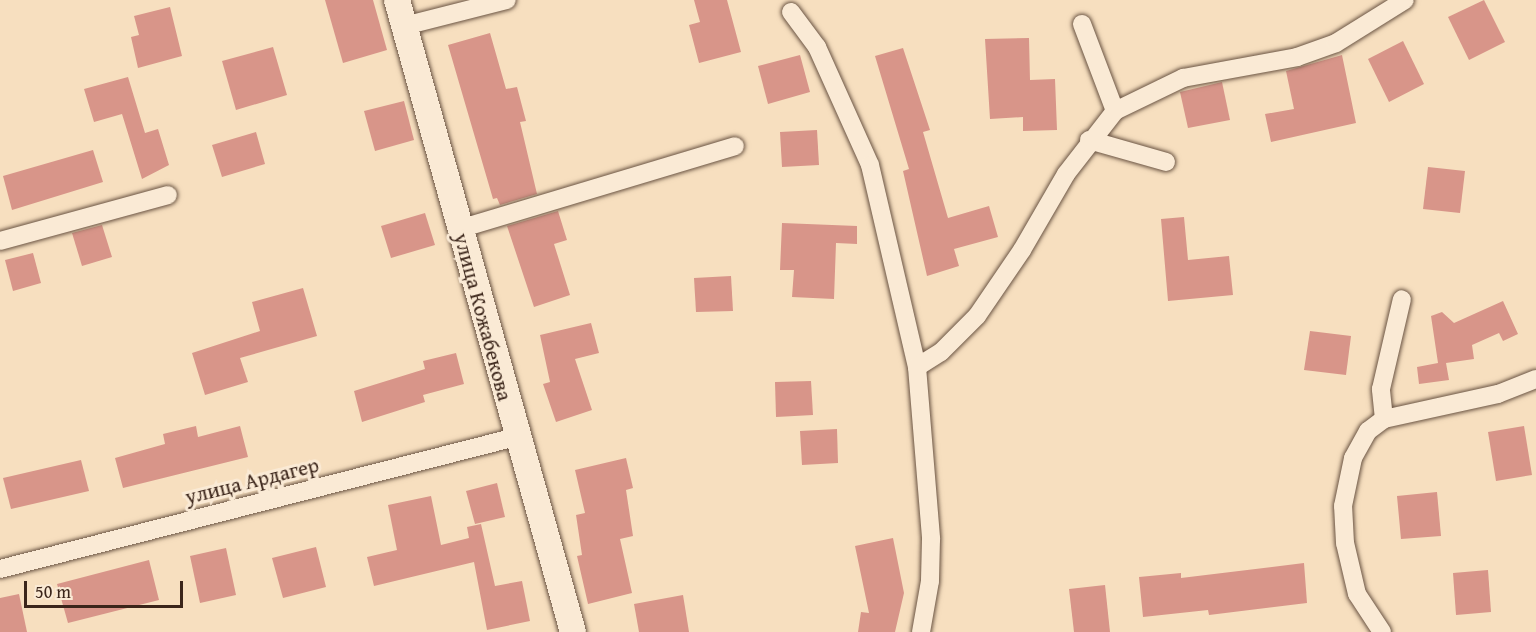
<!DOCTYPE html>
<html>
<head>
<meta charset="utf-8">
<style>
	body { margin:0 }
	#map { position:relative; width:1536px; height:632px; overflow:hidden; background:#f7dfbf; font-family:"Gentium Book Plus",serif }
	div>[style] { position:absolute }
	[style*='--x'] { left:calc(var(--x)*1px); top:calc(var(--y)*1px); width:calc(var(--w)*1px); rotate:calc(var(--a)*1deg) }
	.building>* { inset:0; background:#d89589 }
	.roads { filter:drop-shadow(0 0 2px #6a5443) drop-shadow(0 0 2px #6a5443) }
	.street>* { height:18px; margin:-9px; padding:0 9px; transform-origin:9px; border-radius:9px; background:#faead5 }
	.secondary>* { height:26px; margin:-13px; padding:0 13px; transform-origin:13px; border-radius:13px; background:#faead5 }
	span { translate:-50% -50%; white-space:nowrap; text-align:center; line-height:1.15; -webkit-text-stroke:6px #faead5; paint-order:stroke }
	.street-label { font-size:21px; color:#3b251a }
	.scale { position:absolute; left:24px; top:581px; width:159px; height:27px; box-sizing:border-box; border:3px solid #3b251a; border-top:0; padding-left:8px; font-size:18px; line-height:21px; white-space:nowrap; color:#3b251a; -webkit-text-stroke:4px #faead5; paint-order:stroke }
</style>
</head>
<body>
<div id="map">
	<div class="building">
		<i style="clip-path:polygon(325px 0,373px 0,387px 50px,343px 63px)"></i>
		<i style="clip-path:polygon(694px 0,727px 0,741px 52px,699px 63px,689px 25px,700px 22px)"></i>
		<i style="clip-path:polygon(1484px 0,1505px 42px,1469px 60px,1448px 17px)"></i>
		<i style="clip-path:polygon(170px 7px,182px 56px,138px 68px,131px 37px,139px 35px,134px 16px)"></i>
		<i style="clip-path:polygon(490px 33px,506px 89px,517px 87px,526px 121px,520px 122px,537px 194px,500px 205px,497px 198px,493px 199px,448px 45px)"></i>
		<i style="clip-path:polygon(1029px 38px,1030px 80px,1055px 79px,1057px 130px,1023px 131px,1023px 117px,990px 119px,985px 39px)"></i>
		<i style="clip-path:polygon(1403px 41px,1424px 84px,1389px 102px,1368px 59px)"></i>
		<i style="clip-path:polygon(273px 47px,287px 95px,236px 110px,222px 61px)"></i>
		<i style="clip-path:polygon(903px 48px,930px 130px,923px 132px,948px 218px,989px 206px,998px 237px,954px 249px,959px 266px,927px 276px,903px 171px,909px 169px,875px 56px)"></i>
		<i style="clip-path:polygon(800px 55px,810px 92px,768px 104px,758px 66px)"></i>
		<i style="clip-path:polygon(1342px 55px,1356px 123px,1271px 142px,1265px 114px,1294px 109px,1286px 71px)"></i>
		<i style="clip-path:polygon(128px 77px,145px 133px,158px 129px,169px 165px,142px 179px,122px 114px,94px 122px,84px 89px)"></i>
		<i style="clip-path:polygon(1222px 82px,1230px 120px,1188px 128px,1180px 92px)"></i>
		<i style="clip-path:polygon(404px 101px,414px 140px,375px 151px,364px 111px)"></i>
		<i style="clip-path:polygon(817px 130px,819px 165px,782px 167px,780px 132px)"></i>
		<i style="clip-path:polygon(256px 132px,265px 164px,222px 177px,212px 145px)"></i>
		<i style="clip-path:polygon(93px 150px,103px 182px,12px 210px,3px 176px)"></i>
		<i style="clip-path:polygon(1428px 167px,1465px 171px,1460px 213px,1423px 209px)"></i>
		<i style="clip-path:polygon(558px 211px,567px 240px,554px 244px,570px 295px,534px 307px,507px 226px)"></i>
		<i style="clip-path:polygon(425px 213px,435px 245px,391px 258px,381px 226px)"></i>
		<i style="clip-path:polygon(1184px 217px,1188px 260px,1229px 256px,1233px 295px,1168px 301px,1161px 219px)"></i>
		<i style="clip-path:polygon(782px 223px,857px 226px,857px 244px,836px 243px,834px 299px,792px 297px,794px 270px,780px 270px)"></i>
		<i style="clip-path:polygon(102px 225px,112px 257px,82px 266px,72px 233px)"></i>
		<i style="clip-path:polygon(33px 253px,41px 283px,13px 291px,5px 260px)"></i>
		<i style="clip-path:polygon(731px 276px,733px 311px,696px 312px,694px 278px)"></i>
		<i style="clip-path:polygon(303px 288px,317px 336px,240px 358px,248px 382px,205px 395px,192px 353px,260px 331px,252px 302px)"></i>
		<i style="clip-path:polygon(1503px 301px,1518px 334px,1503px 341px,1499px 333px,1472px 345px,1474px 359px,1446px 363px,1449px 380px,1419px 384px,1417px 367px,1438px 363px,1431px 316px,1442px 312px,1454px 323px)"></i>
		<i style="clip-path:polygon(591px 323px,599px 353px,575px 359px,592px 410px,556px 422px,543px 384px,550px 382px,540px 335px)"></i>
		<i style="clip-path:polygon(1310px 331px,1351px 336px,1346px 375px,1304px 370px)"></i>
		<i style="clip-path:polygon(456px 353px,464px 384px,423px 395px,425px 402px,362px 422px,354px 391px,425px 369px,423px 361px)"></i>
		<i style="clip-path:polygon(811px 381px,813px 415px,776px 417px,775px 382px)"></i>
		<i style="clip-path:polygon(196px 426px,198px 437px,240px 426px,248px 457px,123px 488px,115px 458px,165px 444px,163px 434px)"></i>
		<i style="clip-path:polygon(1524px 426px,1532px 475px,1496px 481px,1488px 432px)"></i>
		<i style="clip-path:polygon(837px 429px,838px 463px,802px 465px,800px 431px)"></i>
		<i style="clip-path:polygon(626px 458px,633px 488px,626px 490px,633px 536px,620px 539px,632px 593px,588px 604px,577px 556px,582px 555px,576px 515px,585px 513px,575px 470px)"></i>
		<i style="clip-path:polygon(81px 460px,89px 491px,11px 509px,3px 478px)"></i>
		<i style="clip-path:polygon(497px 483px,505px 517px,475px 524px,466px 491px)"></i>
		<i style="clip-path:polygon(1437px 492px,1441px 536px,1401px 539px,1397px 496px)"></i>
		<i style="clip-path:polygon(431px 496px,441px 545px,469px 538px,467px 527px,481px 524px,495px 586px,522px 581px,530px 621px,487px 630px,474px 562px,374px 586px,367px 557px,397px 550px,388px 505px)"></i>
		<i style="clip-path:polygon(893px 538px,904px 593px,895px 632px,858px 632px,861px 612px,869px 613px,855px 546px)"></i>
		<i style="clip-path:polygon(316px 547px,326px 587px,283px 598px,272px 558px)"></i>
		<i style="clip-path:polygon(226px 548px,236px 595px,200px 603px,190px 556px)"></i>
		<i style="clip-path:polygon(149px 560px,159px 600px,68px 623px,57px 584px)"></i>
		<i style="clip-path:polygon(1304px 563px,1307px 603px,1209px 615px,1208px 610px,1143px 617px,1139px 577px,1181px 573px,1181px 578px)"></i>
		<i style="clip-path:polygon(1488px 570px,1491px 612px,1456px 615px,1453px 573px)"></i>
		<i style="clip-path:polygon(1105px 585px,1110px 632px,1074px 632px,1069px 589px)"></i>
		<i style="clip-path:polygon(19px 594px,27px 632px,0 632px,0 598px)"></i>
		<i style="clip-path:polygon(683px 595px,689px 632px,639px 632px,634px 604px)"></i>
	</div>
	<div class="roads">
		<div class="street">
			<i style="--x:791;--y:12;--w:44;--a:53.4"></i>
			<i style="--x:817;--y:47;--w:129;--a:65.8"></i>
			<i style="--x:870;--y:165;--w:207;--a:76.9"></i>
			<i style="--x:917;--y:367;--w:173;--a:85.3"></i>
			<i style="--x:931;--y:539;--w:42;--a:91.4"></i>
			<i style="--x:930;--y:581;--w:52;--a:100"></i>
			<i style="--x:1082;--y:24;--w:93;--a:69.2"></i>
			<i style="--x:404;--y:26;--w:106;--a:-14.2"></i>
			<i style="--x:1089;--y:140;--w:80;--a:15.9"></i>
			<i style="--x:459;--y:229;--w:288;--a:-16.7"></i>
			<i style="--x:0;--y:241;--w:174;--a:-15.3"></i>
			<i style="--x:917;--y:367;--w:28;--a:-32"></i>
			<i style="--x:941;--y:352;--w:51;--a:-45"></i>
			<i style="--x:977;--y:316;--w:80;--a:-55.7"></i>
			<i style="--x:1022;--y:250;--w:88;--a:-59.9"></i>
			<i style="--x:1066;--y:174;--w:80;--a:-52.1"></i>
			<i style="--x:1115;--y:111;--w:76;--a:-25.9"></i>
			<i style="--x:1183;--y:78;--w:116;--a:-10.4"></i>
			<i style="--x:1297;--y:57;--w:41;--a:-19.7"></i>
			<i style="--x:1336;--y:43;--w:81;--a:-31.9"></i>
			<i style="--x:1384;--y:419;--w:30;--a:-96"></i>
			<i style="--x:1381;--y:389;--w:92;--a:-76.9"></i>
			<i style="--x:0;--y:569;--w:533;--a:-14.35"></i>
			<i style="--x:1382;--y:632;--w:45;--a:-123.3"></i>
			<i style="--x:1357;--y:594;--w:52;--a:-103.2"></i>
			<i style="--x:1345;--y:543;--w:37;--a:-93"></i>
			<i style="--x:1343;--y:506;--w:49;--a:-78.2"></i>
			<i style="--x:1353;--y:458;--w:31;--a:-61"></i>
			<i style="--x:1368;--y:431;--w:20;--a:-37"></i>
			<i style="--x:1384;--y:419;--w:117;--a:-12.4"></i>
			<i style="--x:1498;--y:394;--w:41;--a:-21.5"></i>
		</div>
		<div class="secondary">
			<i style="--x:397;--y:0;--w:656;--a:74.44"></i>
		</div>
	</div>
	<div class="street-label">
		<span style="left:483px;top:317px;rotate:75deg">улица Кожабекова</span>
		<span style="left:252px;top:481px;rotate:-14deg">улица Ардагер</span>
	</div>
	<div class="scale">50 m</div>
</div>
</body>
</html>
